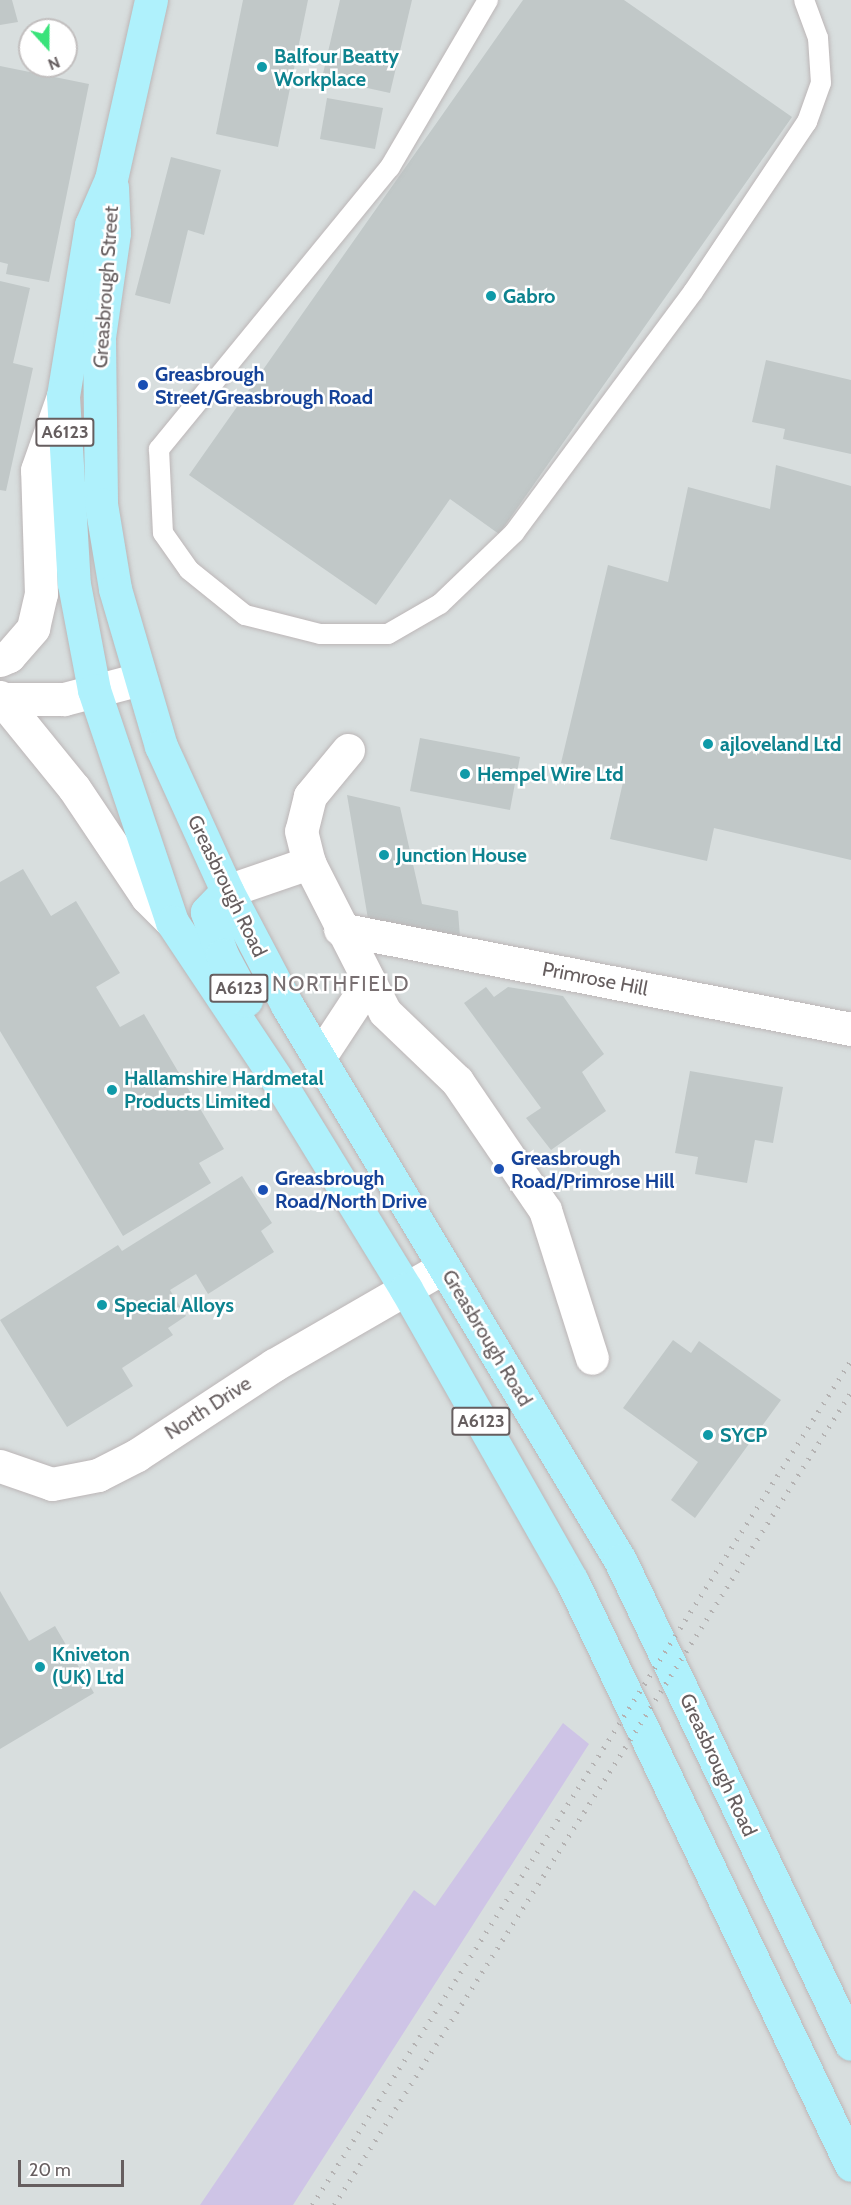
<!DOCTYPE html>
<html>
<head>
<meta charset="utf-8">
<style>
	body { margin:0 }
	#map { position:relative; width:851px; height:2205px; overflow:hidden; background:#e6efef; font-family:Cabin,sans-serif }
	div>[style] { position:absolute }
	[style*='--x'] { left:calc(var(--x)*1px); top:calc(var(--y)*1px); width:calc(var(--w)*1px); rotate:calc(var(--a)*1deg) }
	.industrial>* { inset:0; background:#d8dede }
	.green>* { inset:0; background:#cec4e6 }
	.building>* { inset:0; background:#c1c8c8 }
	.roads { filter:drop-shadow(0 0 2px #bcb6b7) drop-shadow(0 0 2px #bcb6b7) }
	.lane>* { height:20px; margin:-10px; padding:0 10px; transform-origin:10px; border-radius:10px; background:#fff }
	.street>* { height:33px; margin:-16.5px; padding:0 16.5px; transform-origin:16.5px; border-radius:16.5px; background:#fff }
	.primary>* { height:33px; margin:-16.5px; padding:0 16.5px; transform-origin:16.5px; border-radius:16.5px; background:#aff1fc }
	.rail>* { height:4.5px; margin-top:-2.25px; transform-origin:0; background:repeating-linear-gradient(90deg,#b4b2b2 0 1.5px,transparent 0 9.5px) }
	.dots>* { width:16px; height:16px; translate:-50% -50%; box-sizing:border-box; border:3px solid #fff; border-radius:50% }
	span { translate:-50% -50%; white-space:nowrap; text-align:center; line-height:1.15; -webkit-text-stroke:5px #fff; paint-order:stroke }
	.shield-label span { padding:2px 4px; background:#fff; border:2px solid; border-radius:4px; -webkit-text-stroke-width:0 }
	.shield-label { font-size:18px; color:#665e5f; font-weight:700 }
	.culture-label { font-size:20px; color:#0d838f; font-weight:700 }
	.left { translate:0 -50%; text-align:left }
	.street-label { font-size:20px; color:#665e5f }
	.transit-label { font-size:20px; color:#164399; font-weight:700 }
	.neighbourhood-label { font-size:21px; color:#786f71; letter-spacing:1.5px }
	.north { position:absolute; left:18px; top:18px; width:60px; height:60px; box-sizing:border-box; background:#fff; border:2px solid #c2bfbf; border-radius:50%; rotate:159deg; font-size:16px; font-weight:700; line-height:24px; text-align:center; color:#665e5f }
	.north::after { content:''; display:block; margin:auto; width:21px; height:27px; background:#39e37a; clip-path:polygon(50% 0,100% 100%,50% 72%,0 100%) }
	.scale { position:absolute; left:18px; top:2160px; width:106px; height:27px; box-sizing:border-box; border:3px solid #665e5f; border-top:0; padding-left:8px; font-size:18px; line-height:21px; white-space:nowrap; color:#665e5f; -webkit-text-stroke:4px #fff; paint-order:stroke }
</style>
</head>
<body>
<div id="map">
	<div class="industrial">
		<i style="clip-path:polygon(evenodd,0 0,851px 0,851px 2205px,0 2205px,0 0,30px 30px,66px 30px,66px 66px,30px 66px,30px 30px)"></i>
	</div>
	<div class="green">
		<i style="clip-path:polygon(563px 1723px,589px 1744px,293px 2205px,200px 2205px,414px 1890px,435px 1906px)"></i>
	</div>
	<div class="building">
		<i style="clip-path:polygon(0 0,12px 0,18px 22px,0 25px)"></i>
		<i style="clip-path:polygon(243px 0,308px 0,278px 147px,216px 134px)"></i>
		<i style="clip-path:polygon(340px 0,412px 0,390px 93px,322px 78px)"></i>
		<i style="clip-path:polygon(523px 0,624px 0,792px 117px,499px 534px,450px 499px,376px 605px,189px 475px)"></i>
		<i style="clip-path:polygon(0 66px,89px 84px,49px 282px,6px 274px,8px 264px,0 262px)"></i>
		<i style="clip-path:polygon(327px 98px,383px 108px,375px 149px,320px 139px)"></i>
		<i style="clip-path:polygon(171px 157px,221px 170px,204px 235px,188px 230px,170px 304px,135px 295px)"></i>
		<i style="clip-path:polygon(0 281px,30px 288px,13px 363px,33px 368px,6px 491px,0 490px)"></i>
		<i style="clip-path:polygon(766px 360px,851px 380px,851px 454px,783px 439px,785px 429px,752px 422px)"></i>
		<i style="clip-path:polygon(776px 465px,851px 486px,851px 860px,714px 828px,707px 861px,610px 839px,624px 778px,561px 763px,608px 565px,668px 582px,688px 487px,770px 509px)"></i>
		<i style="clip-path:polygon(420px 738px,520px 757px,510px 810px,410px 791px)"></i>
		<i style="clip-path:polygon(347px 795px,400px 807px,422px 904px,458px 911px,460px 937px,368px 919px)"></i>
		<i style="clip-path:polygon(23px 869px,51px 916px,76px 901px,120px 973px,96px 987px,120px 1027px,144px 1014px,224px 1149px,199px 1163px,211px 1183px,123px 1236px,0 1031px,0 882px)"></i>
		<i style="clip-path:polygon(486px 987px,494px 997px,508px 987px,563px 996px,604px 1054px,582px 1072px,606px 1111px,551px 1150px,526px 1118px,541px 1108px,464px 1003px)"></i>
		<i style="clip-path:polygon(690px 1071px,783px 1087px,773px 1143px,755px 1140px,747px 1183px,695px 1174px,698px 1157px,675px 1153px)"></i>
		<i style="clip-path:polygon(242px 1176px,272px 1223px,261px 1231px,274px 1252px,208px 1294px,196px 1274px,170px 1290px,186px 1316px,168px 1328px,173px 1335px,122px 1368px,133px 1386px,67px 1427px,0 1320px,118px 1245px,122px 1251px)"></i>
		<i style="clip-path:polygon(673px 1340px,691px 1353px,699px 1341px,781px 1400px,695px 1518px,671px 1500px,698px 1462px,623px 1408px)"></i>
		<i style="clip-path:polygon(0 1591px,29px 1641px,55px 1626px,94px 1693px,0 1749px)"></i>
	</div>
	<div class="roads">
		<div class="lane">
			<i style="--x:488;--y:0;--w:194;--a:120.4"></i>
			<i style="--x:390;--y:167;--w:365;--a:129.3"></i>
			<i style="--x:159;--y:449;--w:84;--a:87.3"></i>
			<i style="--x:163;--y:533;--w:45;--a:54.9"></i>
			<i style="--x:189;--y:570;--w:72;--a:38.8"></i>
			<i style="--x:245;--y:615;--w:77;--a:14.2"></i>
			<i style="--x:320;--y:634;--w:68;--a:0"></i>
			<i style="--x:388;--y:634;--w:60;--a:-30"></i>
			<i style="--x:440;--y:604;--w:103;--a:-43.8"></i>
			<i style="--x:514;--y:533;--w:300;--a:-53.4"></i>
			<i style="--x:693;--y:292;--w:205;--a:-56.2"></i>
			<i style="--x:807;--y:122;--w:41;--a:-70.3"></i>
			<i style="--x:821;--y:83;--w:45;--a:-93.8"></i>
			<i style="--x:818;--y:38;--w:40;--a:-110.2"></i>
		</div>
		<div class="street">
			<i style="--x:0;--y:660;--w:10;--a:-24"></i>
			<i style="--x:9;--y:656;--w:37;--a:-49"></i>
			<i style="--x:33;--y:628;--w:35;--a:-77"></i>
			<i style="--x:41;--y:594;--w:124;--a:-91.8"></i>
			<i style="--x:37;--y:470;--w:78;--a:-70.6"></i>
			<i style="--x:0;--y:697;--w:117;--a:50.9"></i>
			<i style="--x:74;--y:788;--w:131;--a:56.2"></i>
			<i style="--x:147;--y:897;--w:35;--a:45"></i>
			<i style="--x:3;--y:699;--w:61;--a:0"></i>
			<i style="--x:64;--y:699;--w:79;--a:-14.7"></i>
			<i style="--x:348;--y:750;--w:60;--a:129.6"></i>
			<i style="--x:310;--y:796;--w:36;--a:104"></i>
			<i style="--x:301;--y:831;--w:33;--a:76"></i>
			<i style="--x:309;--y:863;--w:167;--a:63"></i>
			<i style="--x:385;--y:1012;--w:100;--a:43.8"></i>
			<i style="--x:457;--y:1081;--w:156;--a:55.7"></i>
			<i style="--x:545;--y:1210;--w:155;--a:72.4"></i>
			<i style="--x:227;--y:891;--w:87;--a:-18.9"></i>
			<i style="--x:340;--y:929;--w:521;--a:11.07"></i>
			<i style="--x:319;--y:1058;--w:91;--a:-56.7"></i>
			<i style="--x:0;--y:1466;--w:55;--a:19.1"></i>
			<i style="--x:52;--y:1484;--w:47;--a:-11.1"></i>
			<i style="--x:98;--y:1475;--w:44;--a:-27.1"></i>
			<i style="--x:137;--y:1455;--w:164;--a:-33.3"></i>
			<i style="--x:274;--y:1365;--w:196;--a:-30"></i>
		</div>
		<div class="primary">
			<i style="--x:151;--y:0;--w:183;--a:102.6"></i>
			<i style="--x:111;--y:179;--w:50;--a:113.5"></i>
			<i style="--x:91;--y:225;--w:173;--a:99.3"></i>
			<i style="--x:63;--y:396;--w:188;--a:86.7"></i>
			<i style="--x:74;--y:584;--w:108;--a:79.3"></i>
			<i style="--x:94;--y:690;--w:245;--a:71.4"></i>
			<i style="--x:172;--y:922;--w:202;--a:56.3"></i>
			<i style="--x:284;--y:1090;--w:233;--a:58.5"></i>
			<i style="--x:406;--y:1289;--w:336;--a:60.4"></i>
			<i style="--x:572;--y:1581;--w:647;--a:64.46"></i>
			<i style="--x:112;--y:187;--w:46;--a:87.5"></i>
			<i style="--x:114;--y:233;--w:105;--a:98.2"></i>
			<i style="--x:99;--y:337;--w:167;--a:89.3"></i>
			<i style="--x:101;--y:504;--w:86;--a:80.6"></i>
			<i style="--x:115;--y:589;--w:164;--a:73.7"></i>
			<i style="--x:161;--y:746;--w:159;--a:65.5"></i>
			<i style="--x:227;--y:891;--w:129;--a:62.2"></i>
			<i style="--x:287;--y:1005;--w:647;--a:59.04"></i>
			<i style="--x:620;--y:1560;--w:536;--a:64.49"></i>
			<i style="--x:227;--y:891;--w:29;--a:134"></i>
			<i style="--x:207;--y:912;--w:46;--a:70.8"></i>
			<i style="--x:222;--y:955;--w:51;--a:61.9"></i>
		</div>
	</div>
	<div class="rail">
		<i style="--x:312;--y:2205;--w:1002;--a:-57.47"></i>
		<i style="--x:334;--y:2205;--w:963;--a:-57.55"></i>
	</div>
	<div class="dots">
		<i style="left:262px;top:67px;background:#0f9aa8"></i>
		<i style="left:491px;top:296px;background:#0f9aa8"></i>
		<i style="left:143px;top:385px;background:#1a4fb4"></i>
		<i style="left:708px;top:744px;background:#0f9aa8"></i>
		<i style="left:465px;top:774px;background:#0f9aa8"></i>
		<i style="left:384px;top:855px;background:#0f9aa8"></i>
		<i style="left:112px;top:1090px;background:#0f9aa8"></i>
		<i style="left:499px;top:1169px;background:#1a4fb4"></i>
		<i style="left:263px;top:1190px;background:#1a4fb4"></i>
		<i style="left:102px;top:1305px;background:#0f9aa8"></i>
		<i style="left:708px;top:1435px;background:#0f9aa8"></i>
		<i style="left:40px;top:1667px;background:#0f9aa8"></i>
	</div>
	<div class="shield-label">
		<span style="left:65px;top:432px">A6123</span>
		<span style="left:239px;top:988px">A6123</span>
		<span style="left:481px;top:1421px">A6123</span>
	</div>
	<div class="culture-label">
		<span class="left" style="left:274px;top:68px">Balfour Beatty<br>Workplace</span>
		<span class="left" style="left:503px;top:296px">Gabro</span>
		<span class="left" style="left:720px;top:744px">ajloveland Ltd</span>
		<span class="left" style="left:477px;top:774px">Hempel Wire Ltd</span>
		<span class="left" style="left:396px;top:855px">Junction House</span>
		<span class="left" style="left:124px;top:1090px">Hallamshire Hardmetal<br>Products Limited</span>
		<span class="left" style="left:114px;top:1305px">Special Alloys</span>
		<span class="left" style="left:720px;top:1435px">SYCP</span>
		<span class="left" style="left:52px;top:1666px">Kniveton<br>(UK) Ltd</span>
	</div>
	<div class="street-label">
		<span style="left:106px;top:287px;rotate:-86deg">Greasbrough Street</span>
		<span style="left:227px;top:886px;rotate:64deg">Greasbrough Road</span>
		<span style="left:595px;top:979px;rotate:11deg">Primrose Hill</span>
		<span style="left:487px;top:1338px;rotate:59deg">Greasbrough Road</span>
		<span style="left:208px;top:1408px;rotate:-33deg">North Drive</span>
		<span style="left:718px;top:1765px;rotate:65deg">Greasbrough Road</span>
	</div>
	<div class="transit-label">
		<span class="left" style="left:155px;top:386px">Greasbrough<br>Street/Greasbrough Road</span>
		<span class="left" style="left:511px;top:1170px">Greasbrough<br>Road/Primrose Hill</span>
		<span class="left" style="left:275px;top:1190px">Greasbrough<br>Road/North Drive</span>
	</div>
	<div class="neighbourhood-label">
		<span style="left:341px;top:984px">NORTHFIELD</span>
	</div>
	<div class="north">N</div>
	<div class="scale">20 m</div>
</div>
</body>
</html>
